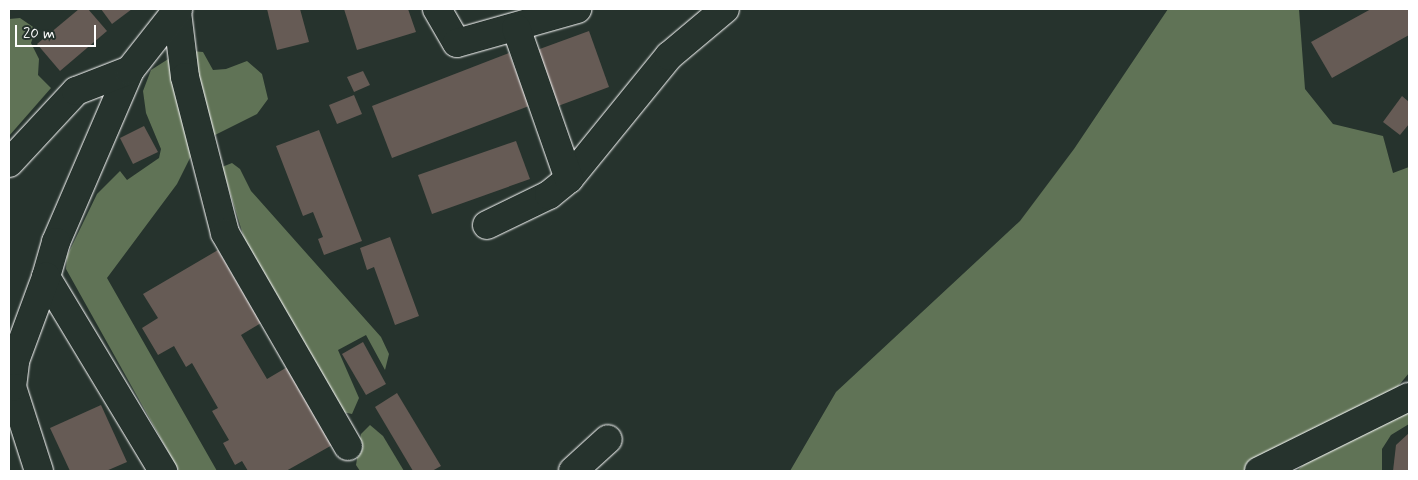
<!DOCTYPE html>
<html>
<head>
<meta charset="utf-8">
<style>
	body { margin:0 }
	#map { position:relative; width:1418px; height:480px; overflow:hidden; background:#26332d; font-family:Mynerve,sans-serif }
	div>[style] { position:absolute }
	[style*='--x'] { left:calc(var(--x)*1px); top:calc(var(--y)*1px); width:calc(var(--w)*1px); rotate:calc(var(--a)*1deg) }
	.green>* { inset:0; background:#607356 }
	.building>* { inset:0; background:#665b55 }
	.roads { filter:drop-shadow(0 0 1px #fff) drop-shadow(0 0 1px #fff) }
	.minor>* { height:28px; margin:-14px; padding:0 14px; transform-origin:14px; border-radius:14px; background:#26332d }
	span { translate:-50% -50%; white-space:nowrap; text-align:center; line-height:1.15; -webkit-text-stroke:5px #26332d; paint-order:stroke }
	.frame { position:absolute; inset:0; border:10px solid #fff; pointer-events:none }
	.scale { position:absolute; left:15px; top:25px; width:81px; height:22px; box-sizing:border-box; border:2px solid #fff; border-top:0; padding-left:6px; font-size:15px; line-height:18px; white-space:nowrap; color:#fff; -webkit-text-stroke:4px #26332d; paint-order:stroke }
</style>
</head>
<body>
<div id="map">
	<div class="green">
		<i style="clip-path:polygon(1168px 9px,1299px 9px,1305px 89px,1333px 124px,1383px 136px,1393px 173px,1409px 167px,1409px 373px,1390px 396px,1244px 471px,790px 471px,836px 392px,1020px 221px,1074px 149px)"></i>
		<i style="clip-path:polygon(20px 18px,36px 29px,31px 43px,39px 59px,38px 75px,51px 88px,9px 136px,9px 19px)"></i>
		<i style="clip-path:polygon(191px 51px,203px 52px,213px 70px,226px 69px,247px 61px,262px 74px,268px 99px,257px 114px,215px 135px,209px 132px)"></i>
		<i style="clip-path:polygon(173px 56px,191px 156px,177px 184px,107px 278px,217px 471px,179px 471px,66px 269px,67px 256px,97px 194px,120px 171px,127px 180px,159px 158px,161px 149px,146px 113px,143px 91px,151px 70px)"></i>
		<i style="clip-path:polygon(232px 163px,240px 169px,251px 191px,381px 337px,389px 354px,385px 370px,366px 335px,338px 350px,359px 398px,352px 414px,338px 411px,246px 244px,222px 167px)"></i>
		<i style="clip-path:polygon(1409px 406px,1409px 424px,1391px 435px,1382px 449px,1382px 471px,1297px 471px,1310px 458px)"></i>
		<i style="clip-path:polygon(370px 425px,383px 436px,404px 471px,360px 471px,356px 465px,361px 434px)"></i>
	</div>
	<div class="building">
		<i style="clip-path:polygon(79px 9px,88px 9px,107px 31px,60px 71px,37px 44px)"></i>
		<i style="clip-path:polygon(101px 9px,132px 9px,112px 24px)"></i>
		<i style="clip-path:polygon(267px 9px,300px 9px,309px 42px,277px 50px)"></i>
		<i style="clip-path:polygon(344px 9px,408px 9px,416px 32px,357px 50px)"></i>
		<i style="clip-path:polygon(1371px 9px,1409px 9px,1409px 35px,1332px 78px,1311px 42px)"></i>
		<i style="clip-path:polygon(589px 31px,609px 87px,558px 106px,537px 50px)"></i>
		<i style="clip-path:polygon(509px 53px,529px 106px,392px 158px,372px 106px)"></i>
		<i style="clip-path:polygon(363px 71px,370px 85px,354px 92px,347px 77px)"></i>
		<i style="clip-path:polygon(354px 95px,362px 114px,337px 124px,329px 105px)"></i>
		<i style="clip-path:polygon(1402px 96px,1409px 102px,1409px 124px,1400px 135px,1383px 122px)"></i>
		<i style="clip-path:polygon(144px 126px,158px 152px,133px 164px,120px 138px)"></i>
		<i style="clip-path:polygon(319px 130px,362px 241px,324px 255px,318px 239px,323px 237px,313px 212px,303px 216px,276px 146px)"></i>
		<i style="clip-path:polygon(516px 141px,530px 179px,432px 214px,418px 175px)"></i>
		<i style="clip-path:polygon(390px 237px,419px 316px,395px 325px,374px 267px,367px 270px,360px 248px)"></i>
		<i style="clip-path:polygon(218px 250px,261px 323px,241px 335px,267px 379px,289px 366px,334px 444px,286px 471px,248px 471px,242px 461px,235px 465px,223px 443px,229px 440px,212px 411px,218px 408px,192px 363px,186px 367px,174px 346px,158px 355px,142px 328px,158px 318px,143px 294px)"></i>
		<i style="clip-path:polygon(363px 342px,386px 384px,366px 395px,342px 354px)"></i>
		<i style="clip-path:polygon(397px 393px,441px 466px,432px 471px,413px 471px,375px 407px)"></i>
		<i style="clip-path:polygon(101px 405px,127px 462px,106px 471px,70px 471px,50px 428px)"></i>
		<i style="clip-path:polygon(1409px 433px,1409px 471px,1393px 471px,1396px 445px)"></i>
	</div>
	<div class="roads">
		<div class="minor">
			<i style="--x:437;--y:9;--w:39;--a:60"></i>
			<i style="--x:457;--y:43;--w:125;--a:-15.8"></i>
			<i style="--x:177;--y:12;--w:65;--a:83"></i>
			<i style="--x:185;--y:77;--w:161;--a:75.6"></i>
			<i style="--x:225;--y:233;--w:246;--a:60"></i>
			<i style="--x:130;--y:70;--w:187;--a:113.3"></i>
			<i style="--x:56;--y:242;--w:36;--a:106"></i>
			<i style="--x:46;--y:277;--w:227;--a:58.9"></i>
			<i style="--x:9;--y:163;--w:98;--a:-47.1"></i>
			<i style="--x:76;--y:91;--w:58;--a:-21.3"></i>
			<i style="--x:130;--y:70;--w:78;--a:-51.8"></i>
			<i style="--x:569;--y:179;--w:159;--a:-50.9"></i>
			<i style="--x:669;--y:56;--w:73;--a:-40"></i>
			<i style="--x:487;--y:225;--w:69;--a:-25.8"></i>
			<i style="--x:549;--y:195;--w:26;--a:-39"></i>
			<i style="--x:569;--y:179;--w:160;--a:-109.3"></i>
			<i style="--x:39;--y:471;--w:88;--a:-107.8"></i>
			<i style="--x:12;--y:387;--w:26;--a:-83"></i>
			<i style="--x:15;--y:361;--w:90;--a:-69.7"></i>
			<i style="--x:573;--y:471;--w:47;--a:-42.4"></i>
			<i style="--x:1259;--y:471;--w:167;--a:-26.3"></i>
		</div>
	</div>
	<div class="frame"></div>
	<div class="scale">20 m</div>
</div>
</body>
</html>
